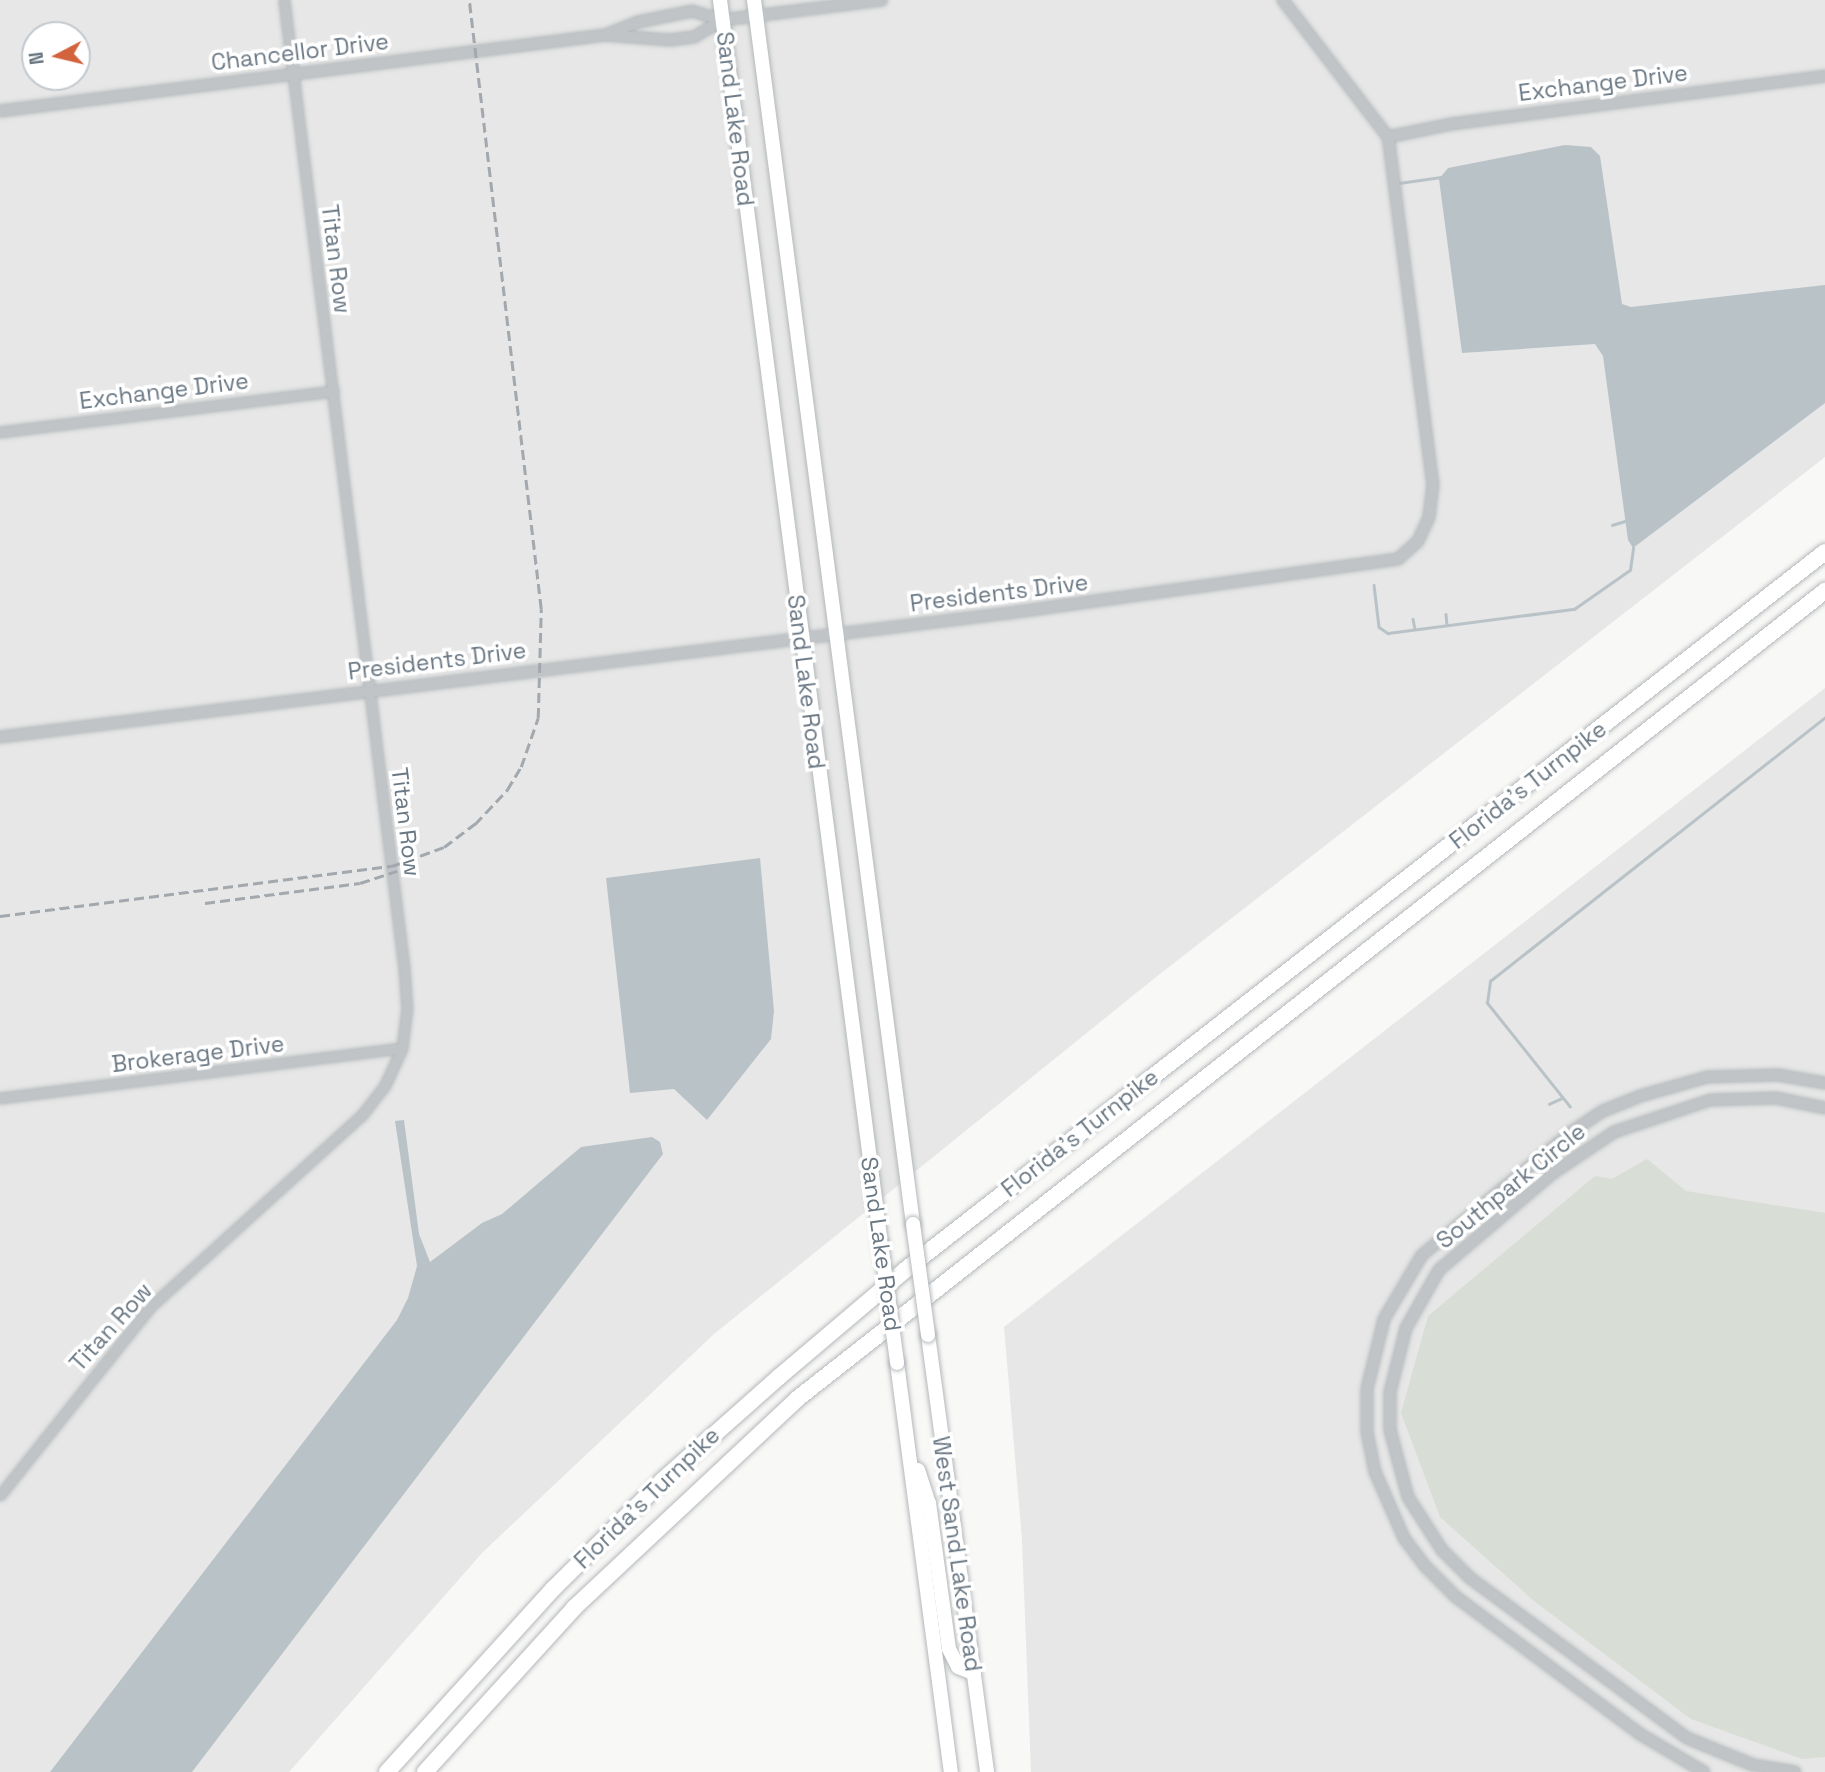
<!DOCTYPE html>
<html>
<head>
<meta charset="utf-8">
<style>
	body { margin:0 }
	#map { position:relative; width:1825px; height:1772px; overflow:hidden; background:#f8f8f6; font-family:"Space Grotesk",sans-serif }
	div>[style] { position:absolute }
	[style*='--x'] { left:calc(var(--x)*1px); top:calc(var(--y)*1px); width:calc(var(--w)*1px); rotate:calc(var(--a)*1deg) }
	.built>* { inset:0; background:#e6e7e6 }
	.green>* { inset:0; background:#d8ddd6 }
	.water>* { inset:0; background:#b9c3c7 }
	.stream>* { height:2.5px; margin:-1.25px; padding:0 1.25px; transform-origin:1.25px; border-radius:1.25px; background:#b9c3c7 }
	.roads { filter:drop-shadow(0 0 2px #b4b8bb) drop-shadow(0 0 2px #b4b8bb) }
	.minor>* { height:9px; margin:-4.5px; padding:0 4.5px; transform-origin:4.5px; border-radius:4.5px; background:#c0c4c7 }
	.tertiary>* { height:10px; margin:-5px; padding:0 5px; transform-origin:5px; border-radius:5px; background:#c0c4c7 }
	.primary>* { height:14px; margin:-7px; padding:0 7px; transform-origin:7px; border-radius:7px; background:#fff }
	.motorway>* { height:16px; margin:-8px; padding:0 8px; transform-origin:8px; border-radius:8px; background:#fff }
	.rail>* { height:2.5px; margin-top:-1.25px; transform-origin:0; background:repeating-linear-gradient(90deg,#a2a8ad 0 10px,transparent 0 15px) }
	.bridges { filter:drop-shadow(0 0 2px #b4b8bb) drop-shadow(0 0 2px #b4b8bb) }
	.primary-bridge>* { height:14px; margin:-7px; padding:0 7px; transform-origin:7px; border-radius:7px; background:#fff }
	span { translate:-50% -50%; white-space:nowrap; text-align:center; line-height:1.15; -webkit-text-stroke:7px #fff; paint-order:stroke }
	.street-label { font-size:23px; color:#6a7884 }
	.north { position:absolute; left:21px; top:21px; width:70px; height:70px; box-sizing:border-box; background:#fff; border:2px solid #c3c9ce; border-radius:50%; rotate:263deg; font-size:19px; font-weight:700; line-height:28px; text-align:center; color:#6a7884 }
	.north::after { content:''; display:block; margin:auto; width:24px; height:32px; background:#d2633c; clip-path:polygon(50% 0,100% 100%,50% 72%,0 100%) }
</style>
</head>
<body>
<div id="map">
	<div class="built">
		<i style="clip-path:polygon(evenodd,0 0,1825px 0,1825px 457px,1156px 977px,714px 1334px,483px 1552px,289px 1772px,0 1772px,0 0,35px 35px,77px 35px,77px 77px,35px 77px,35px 35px)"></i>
		<i style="clip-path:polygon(1825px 688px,1825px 1772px,1031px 1772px,1022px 1540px,1004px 1327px)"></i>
	</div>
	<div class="green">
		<i style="clip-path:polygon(1647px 1159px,1686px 1191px,1825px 1213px,1825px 1757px,1802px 1759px,1691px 1719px,1534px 1601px,1440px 1517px,1401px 1413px,1428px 1316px,1595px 1176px,1612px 1179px)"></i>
	</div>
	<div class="water">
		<i style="clip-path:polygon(1565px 145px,1591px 147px,1600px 156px,1622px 304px,1631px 307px,1825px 285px,1825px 403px,1633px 548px,1628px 540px,1603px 356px,1595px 344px,1462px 353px,1439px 179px,1448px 168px)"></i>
		<i style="clip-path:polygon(760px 858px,774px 1011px,771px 1039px,707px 1120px,674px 1089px,630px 1093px,606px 878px)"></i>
		<i style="clip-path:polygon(404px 1120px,419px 1234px,430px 1262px,482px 1223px,502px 1214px,581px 1147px,652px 1137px,660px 1142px,663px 1154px,192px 1772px,50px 1772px,397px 1320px,408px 1298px,417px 1266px,395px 1121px)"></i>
	</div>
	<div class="stream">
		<i style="--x:1399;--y:183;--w:42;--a:-8.1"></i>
		<i style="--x:1612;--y:525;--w:14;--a:-17"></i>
		<i style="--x:1374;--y:585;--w:42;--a:83.2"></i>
		<i style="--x:1379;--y:627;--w:11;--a:34"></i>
		<i style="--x:1388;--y:633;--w:188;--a:-7.4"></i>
		<i style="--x:1574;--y:609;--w:68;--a:-34.9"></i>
		<i style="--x:1630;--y:570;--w:22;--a:-82"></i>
		<i style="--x:1446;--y:614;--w:11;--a:85"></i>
		<i style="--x:1413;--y:619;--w:10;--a:79"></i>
		<i style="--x:1549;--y:1104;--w:14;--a:-25"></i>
		<i style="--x:1570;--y:1107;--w:133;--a:-128.6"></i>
		<i style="--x:1487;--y:1003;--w:22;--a:-82"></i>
		<i style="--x:1490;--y:981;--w:427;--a:-38.2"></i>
	</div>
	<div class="roads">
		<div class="minor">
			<i style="--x:0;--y:432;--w:336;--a:-7"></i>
			<i style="--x:0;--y:1098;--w:405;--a:-7.1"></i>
			<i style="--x:0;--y:1495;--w:241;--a:-51.4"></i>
			<i style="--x:150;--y:1307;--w:285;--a:-42.2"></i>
			<i style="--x:361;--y:1116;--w:39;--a:-52"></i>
			<i style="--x:385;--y:1085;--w:41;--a:-65.3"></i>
			<i style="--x:402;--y:1048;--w:38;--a:-83"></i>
			<i style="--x:407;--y:1010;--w:42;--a:-94.1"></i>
			<i style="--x:404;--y:968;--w:975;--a:-97.07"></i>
		</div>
		<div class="tertiary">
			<i style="--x:608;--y:34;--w:32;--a:-22"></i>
			<i style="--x:638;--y:22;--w:55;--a:-11.5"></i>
			<i style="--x:692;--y:11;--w:31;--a:17"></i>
			<i style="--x:0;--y:111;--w:610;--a:-7.16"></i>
			<i style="--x:605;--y:35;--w:65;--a:4.4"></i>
			<i style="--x:670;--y:40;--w:24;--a:-7"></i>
			<i style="--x:694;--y:37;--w:33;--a:-31"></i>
			<i style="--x:722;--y:20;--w:161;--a:-7.1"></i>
			<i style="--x:1388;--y:137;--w:64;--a:-11.7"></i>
			<i style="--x:1451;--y:124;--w:377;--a:-7.3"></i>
			<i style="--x:0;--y:737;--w:1024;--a:-7.01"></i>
			<i style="--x:1016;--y:612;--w:386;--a:-7.9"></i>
			<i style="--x:1398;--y:559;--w:27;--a:-42"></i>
			<i style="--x:1418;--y:541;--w:26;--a:-65"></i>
			<i style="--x:1429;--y:517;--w:31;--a:-83"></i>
			<i style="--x:1433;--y:486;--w:352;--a:-97.3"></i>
			<i style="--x:1388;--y:137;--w:173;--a:-127.5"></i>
			<i style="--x:1704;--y:1772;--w:74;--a:-149.3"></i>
			<i style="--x:1640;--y:1734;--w:231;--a:-143.3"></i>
			<i style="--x:1455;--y:1596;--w:42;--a:-135"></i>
			<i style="--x:1425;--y:1566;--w:35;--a:-127"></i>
			<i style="--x:1404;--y:1538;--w:72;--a:-113.7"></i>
			<i style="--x:1375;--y:1472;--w:41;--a:-101.3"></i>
			<i style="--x:1367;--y:1432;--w:43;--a:-90"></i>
			<i style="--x:1367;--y:1389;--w:72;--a:-76.3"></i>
			<i style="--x:1384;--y:1319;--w:74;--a:-59.3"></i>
			<i style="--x:1422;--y:1255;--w:192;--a:-39.5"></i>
			<i style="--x:1570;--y:1133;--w:40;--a:-34"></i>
			<i style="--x:1603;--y:1111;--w:40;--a:-22"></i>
			<i style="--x:1640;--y:1096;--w:70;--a:-15.8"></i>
			<i style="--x:1707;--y:1077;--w:71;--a:-1.6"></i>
			<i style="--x:1778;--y:1075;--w:48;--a:9.7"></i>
			<i style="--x:1795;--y:1772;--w:43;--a:-170.5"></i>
			<i style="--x:1753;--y:1765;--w:71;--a:-157.8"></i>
			<i style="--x:1687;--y:1738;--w:270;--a:-143.6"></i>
			<i style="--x:1470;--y:1578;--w:40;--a:-135"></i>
			<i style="--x:1442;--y:1550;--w:63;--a:-122.7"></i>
			<i style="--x:1408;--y:1497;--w:69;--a:-105"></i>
			<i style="--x:1390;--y:1430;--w:38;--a:-90"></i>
			<i style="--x:1390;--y:1392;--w:66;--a:-76"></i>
			<i style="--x:1406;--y:1328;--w:67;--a:-60.4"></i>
			<i style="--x:1439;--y:1270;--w:150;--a:-40.4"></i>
			<i style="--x:1553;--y:1173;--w:73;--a:-33.9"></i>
			<i style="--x:1614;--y:1132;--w:101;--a:-18.4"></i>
			<i style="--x:1710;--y:1100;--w:66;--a:-1.7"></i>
			<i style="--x:1776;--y:1098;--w:50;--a:11.5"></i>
		</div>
		<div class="primary">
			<i style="--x:720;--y:0;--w:1254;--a:82.63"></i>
			<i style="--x:754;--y:0;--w:1234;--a:82.6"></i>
			<i style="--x:928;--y:1335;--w:441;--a:82.3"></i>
			<i style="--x:897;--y:1363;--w:413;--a:82.5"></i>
			<i style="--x:918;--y:1470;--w:35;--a:72"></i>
			<i style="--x:929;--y:1503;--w:147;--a:82.2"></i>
			<i style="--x:949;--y:1649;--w:20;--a:63"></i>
			<i style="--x:958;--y:1667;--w:17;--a:21"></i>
		</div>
		<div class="motorway">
			<i style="--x:387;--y:1772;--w:248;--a:-47.8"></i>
			<i style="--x:554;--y:1588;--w:153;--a:-44.7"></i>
			<i style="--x:663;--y:1480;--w:155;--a:-41.6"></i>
			<i style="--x:779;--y:1377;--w:165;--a:-40.3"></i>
			<i style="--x:905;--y:1270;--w:1167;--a:-37.97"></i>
			<i style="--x:425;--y:1772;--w:222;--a:-47.7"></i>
			<i style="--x:574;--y:1608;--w:306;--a:-43.1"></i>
			<i style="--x:797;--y:1399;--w:1308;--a:-38.17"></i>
		</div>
	</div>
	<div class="rail">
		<i style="--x:205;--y:903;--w:156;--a:-7.4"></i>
		<i style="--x:360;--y:883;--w:39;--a:-18"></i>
		<i style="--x:0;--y:916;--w:395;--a:-7.3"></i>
		<i style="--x:392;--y:866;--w:55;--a:-20.1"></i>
		<i style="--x:444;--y:847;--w:39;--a:-37"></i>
		<i style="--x:475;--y:824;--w:47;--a:-46.7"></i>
		<i style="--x:507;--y:790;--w:27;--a:-59"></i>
		<i style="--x:521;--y:767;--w:52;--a:-70.9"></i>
		<i style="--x:538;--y:718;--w:109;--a:-88.4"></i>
		<i style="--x:541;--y:609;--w:613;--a:-96.74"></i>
	</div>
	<div class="bridges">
		<div class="primary-bridge">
			<i style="--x:913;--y:1224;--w:112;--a:82.3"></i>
			<i style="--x:881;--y:1244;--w:120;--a:82.3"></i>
		</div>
	</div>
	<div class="street-label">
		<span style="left:300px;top:52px;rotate:-7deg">Chancellor Drive</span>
		<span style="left:1603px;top:83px;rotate:-7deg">Exchange Drive</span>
		<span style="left:735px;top:119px;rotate:83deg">Sand Lake Road</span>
		<span style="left:336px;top:259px;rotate:83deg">Titan Row</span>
		<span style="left:164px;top:391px;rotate:-7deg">Exchange Drive</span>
		<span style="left:999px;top:593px;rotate:-7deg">Presidents Drive</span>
		<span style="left:437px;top:661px;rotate:-7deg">Presidents Drive</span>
		<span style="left:806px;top:682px;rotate:83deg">Sand Lake Road</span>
		<span style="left:1528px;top:785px;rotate:-38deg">Florida's Turnpike</span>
		<span style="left:406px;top:822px;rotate:83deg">Titan Row</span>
		<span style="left:198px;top:1054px;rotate:-7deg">Brokerage Drive</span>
		<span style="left:1080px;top:1133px;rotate:-38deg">Florida's Turnpike</span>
		<span style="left:1511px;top:1186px;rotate:-39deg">Southpark Circle</span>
		<span style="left:881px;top:1244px;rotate:82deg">Sand Lake Road</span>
		<span style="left:111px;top:1327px;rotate:-48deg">Titan Row</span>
		<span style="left:647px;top:1498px;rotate:-44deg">Florida's Turnpike</span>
		<span style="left:957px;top:1554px;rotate:82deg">West Sand Lake Road</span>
	</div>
	<div class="north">N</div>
</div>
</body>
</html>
